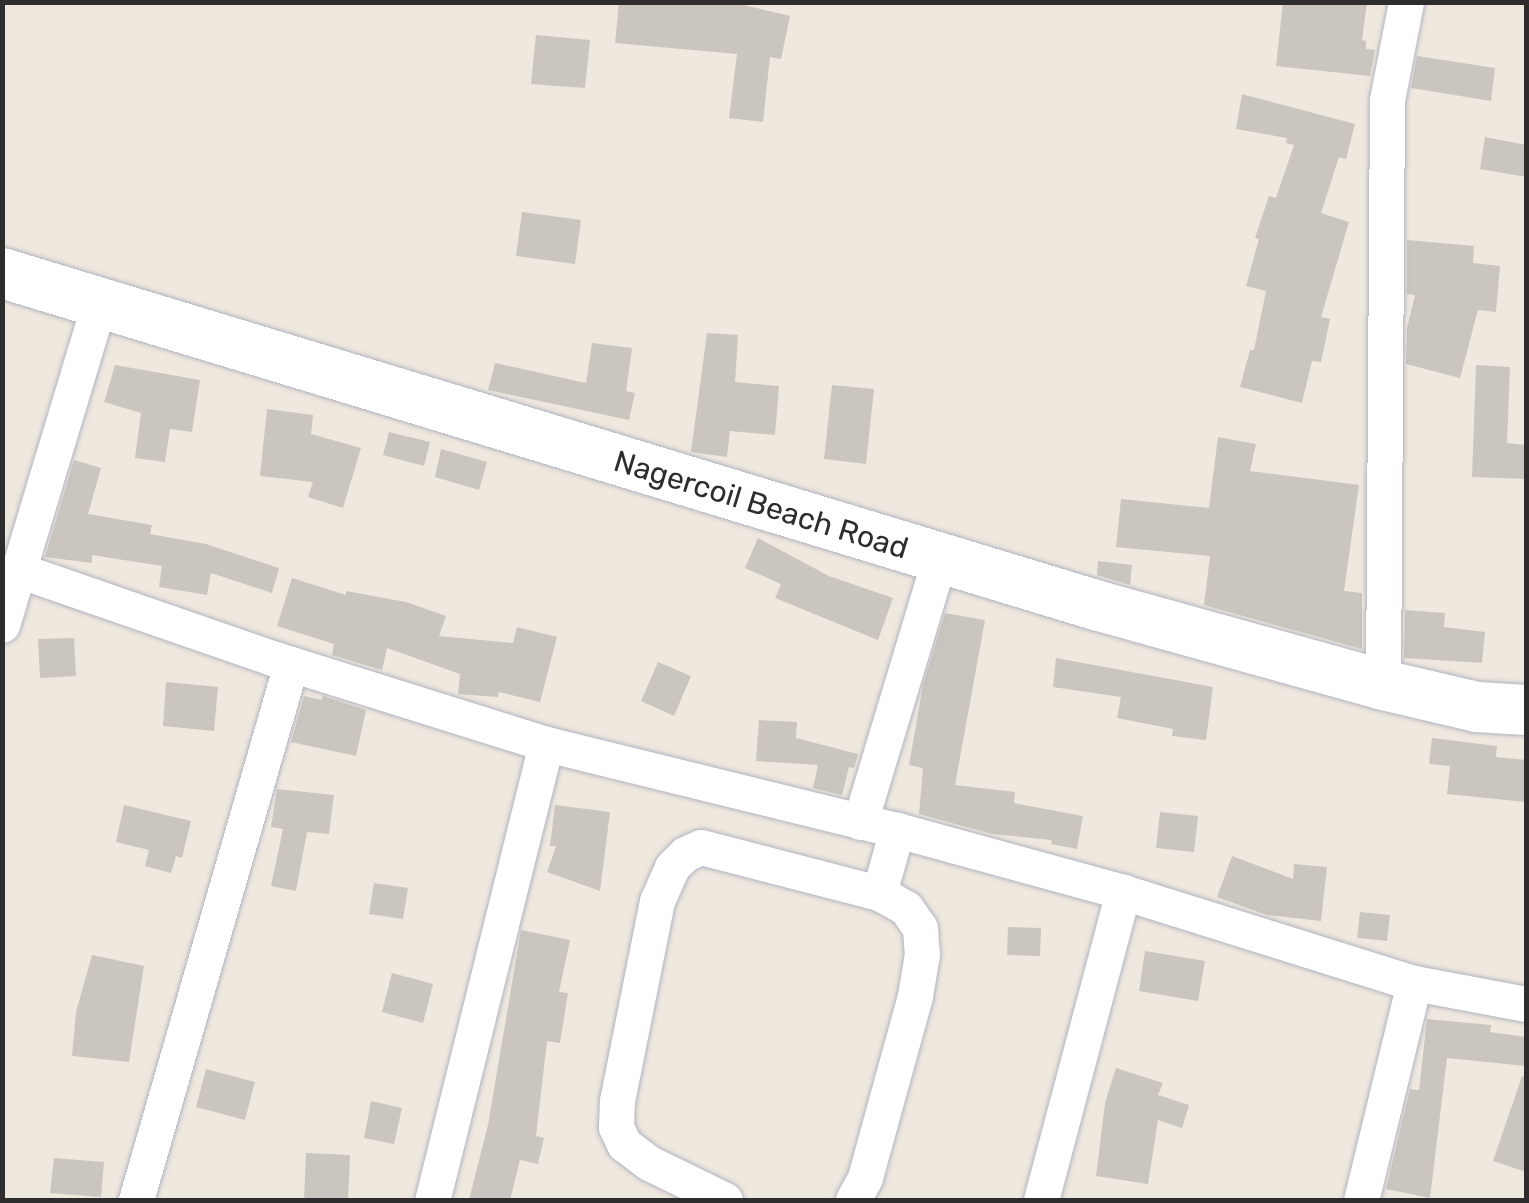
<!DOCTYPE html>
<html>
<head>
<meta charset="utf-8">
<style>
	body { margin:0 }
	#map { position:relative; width:1529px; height:1203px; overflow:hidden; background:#efe8de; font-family:Rubik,sans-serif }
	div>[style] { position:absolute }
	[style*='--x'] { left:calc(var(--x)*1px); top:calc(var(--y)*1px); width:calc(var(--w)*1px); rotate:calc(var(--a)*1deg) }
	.building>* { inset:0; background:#cac5be }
	.roads { filter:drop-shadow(0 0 2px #b2b4c1) drop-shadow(0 0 2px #b2b4c1) }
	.street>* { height:35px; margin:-17.5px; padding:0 17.5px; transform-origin:17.5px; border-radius:17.5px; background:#fff }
	.secondary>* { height:50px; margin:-25px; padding:0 25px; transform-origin:25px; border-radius:25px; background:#fff }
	span { translate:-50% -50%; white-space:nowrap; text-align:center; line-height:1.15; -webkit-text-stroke:8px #fff; paint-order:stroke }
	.street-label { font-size:30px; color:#2d2d2d }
	.frame { position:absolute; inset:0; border:5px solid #2d2d2d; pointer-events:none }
</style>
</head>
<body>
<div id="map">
	<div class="building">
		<i style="clip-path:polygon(619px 2px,731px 2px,790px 16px,781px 59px,770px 57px,763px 122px,729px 118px,737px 54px,615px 43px)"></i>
		<i style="clip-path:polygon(1283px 2px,1367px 2px,1362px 40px,1366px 41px,1366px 49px,1375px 50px,1370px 76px,1276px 66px)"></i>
		<i style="clip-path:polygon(536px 35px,590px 40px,585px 88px,531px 84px)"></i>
		<i style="clip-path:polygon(1417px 56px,1495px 68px,1491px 101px,1411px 88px)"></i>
		<i style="clip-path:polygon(1242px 94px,1355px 124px,1346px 159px,1339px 157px,1321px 213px,1349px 222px,1321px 317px,1330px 319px,1321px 362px,1312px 361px,1302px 403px,1240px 387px,1250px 350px,1254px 350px,1266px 291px,1246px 286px,1259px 239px,1255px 238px,1269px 196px,1276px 198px,1294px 145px,1286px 143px,1287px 138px,1236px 129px)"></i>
		<i style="clip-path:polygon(1485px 137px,1526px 145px,1526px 177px,1480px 169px)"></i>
		<i style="clip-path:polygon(522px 212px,581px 220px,575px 264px,516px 256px)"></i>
		<i style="clip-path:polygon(1407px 240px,1474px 246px,1473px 263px,1500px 266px,1496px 312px,1478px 310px,1460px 378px,1406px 364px,1407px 328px,1415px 295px,1407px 294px)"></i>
		<i style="clip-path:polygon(707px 333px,738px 335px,735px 382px,779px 386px,775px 435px,730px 431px,727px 457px,691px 452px)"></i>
		<i style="clip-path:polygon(592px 343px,632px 348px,626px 391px,635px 393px,629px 420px,488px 390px,495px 363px,586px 383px)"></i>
		<i style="clip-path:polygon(115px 365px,200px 380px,192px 432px,170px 429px,165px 462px,135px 458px,141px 413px,104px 402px)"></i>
		<i style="clip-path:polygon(1476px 365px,1510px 367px,1507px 443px,1526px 445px,1526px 479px,1472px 477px)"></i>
		<i style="clip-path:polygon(832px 385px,874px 389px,866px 464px,824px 459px)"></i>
		<i style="clip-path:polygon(267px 409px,313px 415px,311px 434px,361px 448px,343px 508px,308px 497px,313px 482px,260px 476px)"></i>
		<i style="clip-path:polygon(389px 432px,430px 442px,424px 466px,383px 455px)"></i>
		<i style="clip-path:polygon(1218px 437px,1256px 444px,1250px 471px,1359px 485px,1344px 591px,1362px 593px,1362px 649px,1204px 605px,1210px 556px,1116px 547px,1121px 499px,1209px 508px)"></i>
		<i style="clip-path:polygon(441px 449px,487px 462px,479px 490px,435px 477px)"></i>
		<i style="clip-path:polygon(74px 460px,101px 468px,88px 514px,152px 525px,150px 534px,206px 544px,279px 568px,272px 593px,211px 573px,207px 595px,159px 587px,162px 566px,92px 555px,92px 563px,45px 557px)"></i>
		<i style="clip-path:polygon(758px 538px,829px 576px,893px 598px,878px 640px,775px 598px,781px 584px,745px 568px)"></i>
		<i style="clip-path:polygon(1098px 561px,1132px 565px,1130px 585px,1097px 575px)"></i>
		<i style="clip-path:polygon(292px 578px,346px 595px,346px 591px,406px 602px,446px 616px,439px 636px,513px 643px,517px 627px,557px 637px,540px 702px,499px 692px,498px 697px,458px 694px,460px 674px,387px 648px,382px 670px,332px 655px,334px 644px,277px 626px)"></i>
		<i style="clip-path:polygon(1405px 610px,1445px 613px,1444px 627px,1485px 632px,1482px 663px,1404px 658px)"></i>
		<i style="clip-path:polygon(945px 613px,985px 620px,955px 785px,1015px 792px,1014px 803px,1083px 816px,1077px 849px,1051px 844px,1052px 840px,992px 834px,919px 814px,923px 768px,909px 765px,923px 685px)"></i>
		<i style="clip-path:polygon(74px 638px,76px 676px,40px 678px,38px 639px)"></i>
		<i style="clip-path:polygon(1056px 658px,1213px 687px,1206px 740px,1172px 736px,1173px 729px,1117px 718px,1121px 697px,1053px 687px)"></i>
		<i style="clip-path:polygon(658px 662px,691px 676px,674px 716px,641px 701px)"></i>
		<i style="clip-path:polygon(166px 682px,218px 687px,214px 731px,163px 726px)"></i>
		<i style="clip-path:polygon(304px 696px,322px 700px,323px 696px,366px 710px,356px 756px,291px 742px)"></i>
		<i style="clip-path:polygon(759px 720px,797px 722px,796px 738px,858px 754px,854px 768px,849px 767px,842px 795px,813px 788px,818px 765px,756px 761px)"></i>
		<i style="clip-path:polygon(1432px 738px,1497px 746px,1496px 757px,1526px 760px,1526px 802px,1447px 794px,1450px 766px,1429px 764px)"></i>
		<i style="clip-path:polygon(277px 789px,334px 795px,329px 834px,307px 832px,296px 891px,271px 886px,283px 829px,271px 827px)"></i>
		<i style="clip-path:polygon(124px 805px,191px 821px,182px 858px,176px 856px,171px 873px,145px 866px,149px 850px,116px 842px)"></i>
		<i style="clip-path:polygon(555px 805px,610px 812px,600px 891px,547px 872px,556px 846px,550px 846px)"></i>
		<i style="clip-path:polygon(1160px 812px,1198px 816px,1194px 852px,1156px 848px)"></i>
		<i style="clip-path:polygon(1232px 856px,1293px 879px,1294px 864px,1327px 867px,1321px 921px,1267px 915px,1217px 897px)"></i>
		<i style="clip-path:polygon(374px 883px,408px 888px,403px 919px,369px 914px)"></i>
		<i style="clip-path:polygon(1360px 912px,1390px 915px,1387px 941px,1357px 938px)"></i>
		<i style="clip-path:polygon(1008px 927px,1041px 928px,1040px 956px,1007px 955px)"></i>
		<i style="clip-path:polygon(521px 930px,570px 940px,559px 992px,568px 993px,560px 1043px,547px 1041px,536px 1136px,544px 1138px,538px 1164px,520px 1160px,510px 1200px,469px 1200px,488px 1125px)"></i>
		<i style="clip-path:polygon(1145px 951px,1205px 961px,1198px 1001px,1139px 991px)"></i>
		<i style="clip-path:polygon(92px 955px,144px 966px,129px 1062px,72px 1056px,76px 1012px)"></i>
		<i style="clip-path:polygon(392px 973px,433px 984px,423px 1023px,382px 1012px)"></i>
		<i style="clip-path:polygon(1427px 1019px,1491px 1025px,1490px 1032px,1526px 1037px,1526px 1066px,1447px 1058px,1430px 1198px,1386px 1189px,1410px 1089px,1419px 1090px)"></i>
		<i style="clip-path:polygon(1116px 1068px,1163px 1083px,1158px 1095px,1189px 1105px,1182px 1128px,1158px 1120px,1148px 1184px,1096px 1176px,1105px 1103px)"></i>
		<i style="clip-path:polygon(206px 1069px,255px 1082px,245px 1120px,196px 1107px)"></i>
		<i style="clip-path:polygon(1522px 1076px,1526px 1077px,1526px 1172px,1493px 1161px)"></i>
		<i style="clip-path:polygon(371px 1101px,402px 1108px,394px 1144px,364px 1138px)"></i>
		<i style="clip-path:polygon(306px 1153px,350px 1155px,348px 1200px,304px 1200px)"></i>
		<i style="clip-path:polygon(54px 1158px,104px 1162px,101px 1197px,50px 1193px)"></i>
	</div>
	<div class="roads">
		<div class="street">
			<i style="--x:18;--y:570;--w:272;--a:19.1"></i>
			<i style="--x:275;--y:659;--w:284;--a:17.4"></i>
			<i style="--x:546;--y:744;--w:470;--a:104"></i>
			<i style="--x:2;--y:625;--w:336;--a:-73.2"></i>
			<i style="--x:1383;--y:685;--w:585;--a:-89.61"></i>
			<i style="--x:1387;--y:100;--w:100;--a:-79"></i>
			<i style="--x:546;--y:744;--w:361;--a:13.8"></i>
			<i style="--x:897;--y:830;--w:234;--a:15.3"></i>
			<i style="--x:860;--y:822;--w:274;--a:-73.2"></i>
			<i style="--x:879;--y:893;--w:66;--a:-74.1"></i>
			<i style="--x:1414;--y:983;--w:114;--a:10.6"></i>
			<i style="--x:136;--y:1200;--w:558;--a:-73.87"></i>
			<i style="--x:725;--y:1200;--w:85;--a:-154"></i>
			<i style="--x:649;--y:1163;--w:31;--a:-143"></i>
			<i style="--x:624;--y:1144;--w:19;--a:-115"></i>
			<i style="--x:616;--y:1127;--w:26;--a:-88"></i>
			<i style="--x:617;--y:1101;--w:204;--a:-78.7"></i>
			<i style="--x:657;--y:901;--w:37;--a:-66"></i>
			<i style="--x:672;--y:867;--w:18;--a:-45"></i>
			<i style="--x:685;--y:854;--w:17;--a:-24"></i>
			<i style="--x:701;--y:847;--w:184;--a:14.5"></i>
			<i style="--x:879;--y:893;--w:31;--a:29"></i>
			<i style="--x:906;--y:908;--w:24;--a:55"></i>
			<i style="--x:920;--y:928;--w:26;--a:86"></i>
			<i style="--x:922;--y:954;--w:43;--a:99.5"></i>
			<i style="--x:915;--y:996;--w:189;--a:105.4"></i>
			<i style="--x:865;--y:1178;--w:25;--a:119"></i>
			<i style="--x:1041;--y:1200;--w:319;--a:-75.1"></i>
			<i style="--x:1123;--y:892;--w:305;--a:17.4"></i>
			<i style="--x:1414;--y:983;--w:223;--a:103.7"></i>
		</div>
		<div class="secondary">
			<i style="--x:2;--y:273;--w:1146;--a:16.89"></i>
			<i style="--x:1099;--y:606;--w:295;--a:15.5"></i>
			<i style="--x:1383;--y:685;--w:97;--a:13.2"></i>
			<i style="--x:1477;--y:707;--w:49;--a:3.5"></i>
		</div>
	</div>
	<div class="street-label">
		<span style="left:761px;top:505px;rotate:17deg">Nagercoil Beach Road</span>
	</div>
	<div class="frame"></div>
</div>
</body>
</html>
